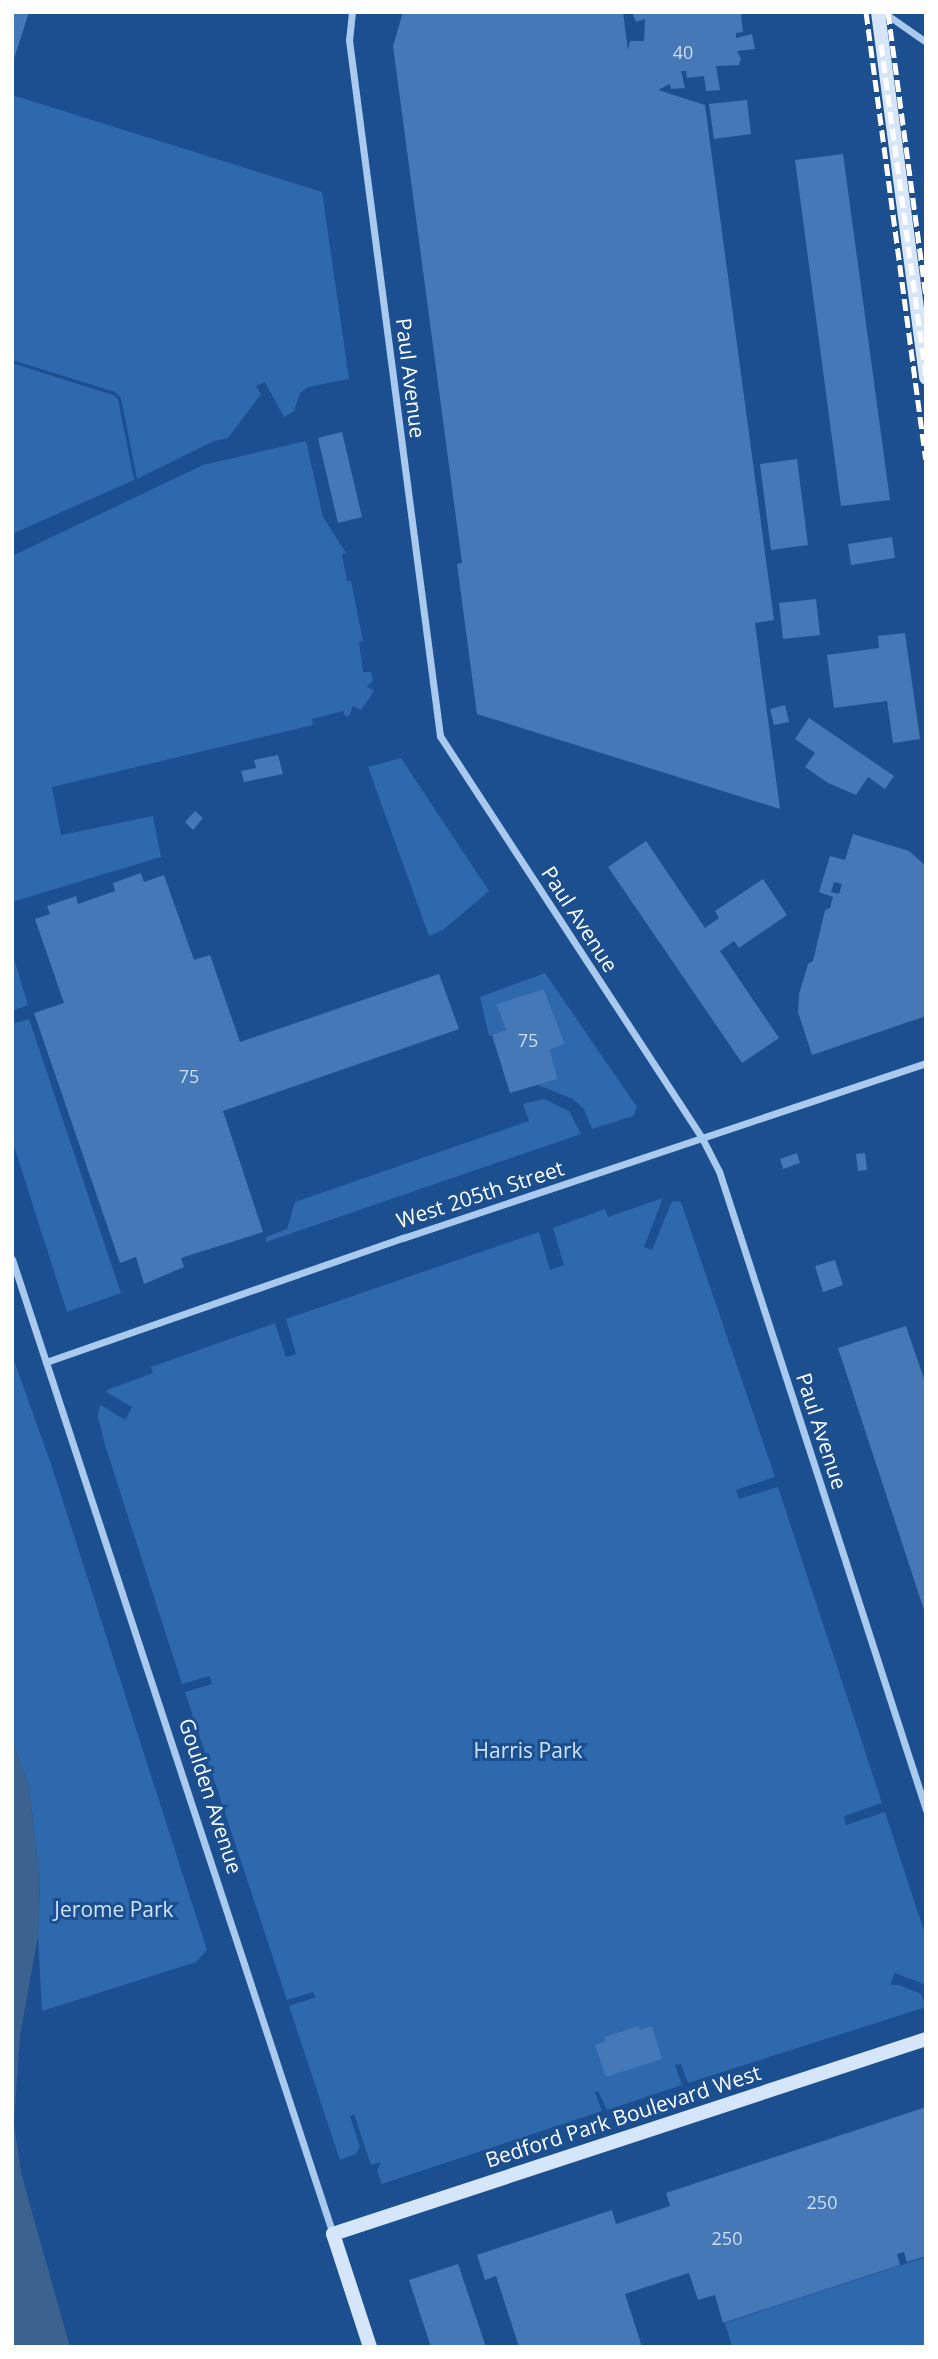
<!DOCTYPE html>
<html>
<head>
<meta charset="utf-8">
<style>
	body { margin:0 }
	#map { position:relative; width:938px; height:2359px; overflow:hidden; background:#1b4f8f; font-family:"Open Sans",sans-serif }
	div>[style] { position:absolute }
	[style*='--x'] { left:calc(var(--x)*1px); top:calc(var(--y)*1px); width:calc(var(--w)*1px); rotate:calc(var(--a)*1deg) }
	.green>* { inset:0; background:#2e69ad }
	.water>* { inset:0; background:#3c6290 }
	.building>* { inset:0; background:#4478b7 }
	.street>* { height:7px; margin:-3.5px; padding:0 3.5px; transform-origin:3.5px; border-radius:3.5px; background:#a9c9ee }
	.secondary>* { height:14px; margin:-7px; padding:0 7px; transform-origin:7px; border-radius:7px; background:#d6e6fa }
	.rail>* { height:5px; margin-top:-2.5px; transform-origin:0; background:repeating-linear-gradient(90deg,#fff 0 12px,transparent 0 17px) }
	span { translate:-50% -50%; white-space:nowrap; text-align:center; line-height:1.15; -webkit-text-stroke:6px #1b4f8f; paint-order:stroke }
	.number-label { font-size:18px; color:#d0dded }
	.number-label span { -webkit-text-stroke-width:0 }
	.street-label { font-size:21px; color:#fff }
	.park-label { font-size:21px; color:#cfe3fa }
	.frame { position:absolute; inset:0; border:14px solid #fff; pointer-events:none }
</style>
</head>
<body>
<div id="map">
	<div class="green">
		<i style="clip-path:polygon(12px 95px,322px 192px,349px 379px,308px 387px,300px 393px,294px 411px,284px 417px,265px 382px,256px 386px,261px 394px,228px 438px,214px 441px,137px 479px,121px 398px,115px 392px,12px 360px)"></i>
		<i style="clip-path:polygon(12px 363px,113px 395px,118px 399px,134px 480px,12px 534px)"></i>
		<i style="clip-path:polygon(306px 441px,323px 517px,346px 553px,342px 555px,347px 581px,351px 581px,363px 641px,359px 642px,363px 672px,371px 672px,373px 681px,367px 686px,374px 691px,361px 710px,353px 706px,349px 716px,346px 717px,343px 711px,312px 719px,313px 725px,52px 787px,61px 835px,153px 816px,161px 857px,12px 902px,12px 556px,203px 465px)"></i>
		<i style="clip-path:polygon(401px 758px,489px 891px,443px 930px,429px 936px,368px 767px)"></i>
		<i style="clip-path:polygon(12px 952px,28px 1005px,12px 1011px)"></i>
		<i style="clip-path:polygon(545px 973px,637px 1107px,633px 1116px,592px 1129px,584px 1109px,573px 1099px,538px 1085px,558px 1079px,550px 1050px,565px 1044px,544px 989px,496px 1004px,506px 1030px,489px 1036px,480px 997px)"></i>
		<i style="clip-path:polygon(29px 1019px,121px 1293px,67px 1312px,12px 1140px,12px 1024px)"></i>
		<i style="clip-path:polygon(544px 1099px,569px 1111px,581px 1134px,266px 1242px,266px 1237px,287px 1229px,295px 1202px,529px 1121px,523px 1104px)"></i>
		<i style="clip-path:polygon(663px 1198px,644px 1247px,652px 1250px,672px 1201px,681px 1202px,775px 1477px,736px 1490px,739px 1499px,778px 1487px,882px 1803px,844px 1816px,846px 1825px,885px 1812px,926px 1937px,926px 1985px,895px 1973px,890px 1985px,899px 1985px,921px 1994px,926px 2007px,688px 2083px,681px 2064px,675px 2065px,682px 2085px,607px 2110px,598px 2091px,595px 2092px,602px 2111px,382px 2184px,377px 2171px,381px 2162px,371px 2165px,354px 2114px,350px 2116px,360px 2147px,356px 2154px,340px 2160px,289px 2006px,316px 1997px,313px 1992px,287px 2000px,185px 1692px,212px 1684px,209px 1676px,182px 1684px,106px 1448px,98px 1417px,99px 1408px,101px 1405px,125px 1420px,132px 1407px,106px 1392px,107px 1390px,153px 1373px,151px 1367px,275px 1323px,286px 1357px,296px 1354px,286px 1319px,539px 1232px,550px 1270px,564px 1265px,553px 1228px,605px 1209px,608px 1217px)"></i>
		<i style="clip-path:polygon(12px 1355px,51px 1464px,207px 1950px,196px 1962px,42px 2011px,38px 1936px,40px 1881px,29px 1787px,12px 1739px)"></i>
		<i style="clip-path:polygon(926px 2257px,926px 2347px,732px 2347px,725px 2323px)"></i>
	</div>
	<div class="water">
		<i style="clip-path:polygon(12px 1739px,29px 1787px,40px 1881px,38px 1936px,20px 2036px,14px 2123px,21px 2173px,70px 2347px,12px 2347px)"></i>
	</div>
	<div class="building">
		<i style="clip-path:polygon(12px 12px,29px 12px,13px 62px,12px 62px)"></i>
		<i style="clip-path:polygon(403px 12px,623px 12px,628px 50px,630px 41px,644px 41px,645px 19px,636px 22px,632px 12px,746px 12px,741px 15px,743px 32px,736px 33px,736px 38px,752px 34px,755px 49px,737px 51px,741px 59px,739px 65px,716px 66px,720px 90px,706px 91px,704px 76px,687px 78px,686px 71px,681px 71px,685px 88px,671px 89px,670px 84px,658px 90px,705px 105px,774px 620px,755px 623px,780px 809px,477px 714px,457px 564px,462px 563px,393px 46px)"></i>
		<i style="clip-path:polygon(747px 100px,751px 134px,714px 139px,709px 104px)"></i>
		<i style="clip-path:polygon(843px 154px,890px 500px,841px 506px,795px 160px)"></i>
		<i style="clip-path:polygon(342px 432px,362px 517px,338px 523px,318px 438px)"></i>
		<i style="clip-path:polygon(797px 459px,808px 545px,771px 550px,760px 464px)"></i>
		<i style="clip-path:polygon(892px 537px,895px 558px,851px 565px,848px 544px)"></i>
		<i style="clip-path:polygon(816px 599px,820px 635px,783px 639px,779px 603px)"></i>
		<i style="clip-path:polygon(905px 633px,920px 739px,893px 743px,887px 701px,834px 708px,827px 655px,879px 648px,878px 636px)"></i>
		<i style="clip-path:polygon(785px 705px,789px 722px,774px 725px,770px 709px)"></i>
		<i style="clip-path:polygon(809px 718px,894px 776px,885px 789px,868px 777px,856px 795px,828px 783px,805px 767px,815px 753px,795px 739px)"></i>
		<i style="clip-path:polygon(278px 755px,283px 774px,244px 782px,241px 771px,256px 768px,254px 760px)"></i>
		<i style="clip-path:polygon(195px 811px,203px 818px,193px 830px,185px 822px)"></i>
		<i style="clip-path:polygon(evenodd,853px 834px,909px 851px,926px 866px,926px 1016px,812px 1055px,798px 1012px,799px 994px,808px 964px,813px 961px,825px 910px,830px 908px,833px 897px,819px 892px,830px 856px,845px 860px,853px 834px,834px 882px,842px 884px,839px 894px,831px 892px,834px 882px)"></i>
		<i style="clip-path:polygon(646px 841px,705px 928px,719px 918px,715px 911px,763px 879px,787px 915px,739px 948px,734px 941px,720px 951px,779px 1038px,742px 1063px,608px 867px)"></i>
		<i style="clip-path:polygon(141px 873px,144px 882px,164px 875px,194px 960px,210px 955px,240px 1042px,439px 974px,459px 1029px,223px 1111px,263px 1232px,181px 1258px,184px 1267px,144px 1284px,136px 1257px,120px 1263px,34px 1013px,64px 1003px,35px 919px,50px 914px,47px 906px,76px 896px,78px 904px,115px 891px,113px 883px)"></i>
		<i style="clip-path:polygon(544px 989px,565px 1044px,550px 1050px,558px 1079px,510px 1093px,492px 1035px,506px 1030px,496px 1004px)"></i>
		<i style="clip-path:polygon(797px 1153px,800px 1163px,783px 1169px,780px 1159px)"></i>
		<i style="clip-path:polygon(865px 1153px,867px 1170px,858px 1171px,856px 1154px)"></i>
		<i style="clip-path:polygon(835px 1260px,843px 1285px,823px 1292px,815px 1266px)"></i>
		<i style="clip-path:polygon(906px 1326px,926px 1385px,925px 1613px,838px 1348px)"></i>
		<i style="clip-path:polygon(638px 2026px,640px 2030px,652px 2026px,662px 2059px,606px 2077px,595px 2045px,606px 2041px,605px 2037px)"></i>
		<i style="clip-path:polygon(926px 2107px,926px 2256px,907px 2262px,904px 2252px,897px 2254px,900px 2265px,723px 2323px,715px 2295px,698px 2300px,689px 2273px,625px 2294px,642px 2347px,519px 2347px,496px 2276px,485px 2280px,477px 2255px,612px 2210px,616px 2224px,670px 2206px,666px 2193px)"></i>
		<i style="clip-path:polygon(458px 2264px,486px 2347px,431px 2347px,409px 2280px)"></i>
	</div>
	<div class="street">
		<i style="--x:352;--y:12;--w:28;--a:96"></i>
		<i style="--x:349;--y:40;--w:702;--a:82.55"></i>
		<i style="--x:440;--y:736;--w:480;--a:56.9"></i>
		<i style="--x:702;--y:1138;--w:37;--a:63"></i>
		<i style="--x:719;--y:1171;--w:672;--a:72.05"></i>
		<i style="--x:883;--y:12;--w:52;--a:34.9"></i>
		<i style="--x:12;--y:1259;--w:1026;--a:71.78"></i>
		<i style="--x:46;--y:1362;--w:378;--a:-19.2"></i>
		<i style="--x:403;--y:1238;--w:552;--a:-18.5"></i>
	</div>
	<div class="secondary">
		<i style="--x:878;--y:12;--w:369;--a:82.5"></i>
		<i style="--x:370;--y:2347;--w:119;--a:-108.1"></i>
		<i style="--x:333;--y:2234;--w:624;--a:-18.2"></i>
	</div>
	<div class="rail">
		<i style="--x:866;--y:12;--w:451;--a:82.4"></i>
		<i style="--x:888;--y:12;--w:286;--a:82.4"></i>
		<i style="--x:881;--y:44;--w:336;--a:82.3"></i>
	</div>
	<div class="number-label">
		<span style="left:683px;top:52px">40</span>
		<span style="left:528px;top:1040px">75</span>
		<span style="left:189px;top:1076px">75</span>
		<span style="left:822px;top:2202px">250</span>
		<span style="left:727px;top:2238px">250</span>
	</div>
	<div class="street-label">
		<span style="left:411px;top:378px;rotate:83deg">Paul Avenue</span>
		<span style="left:580px;top:919px;rotate:57deg">Paul Avenue</span>
		<span style="left:480px;top:1194px;rotate:-18deg">West 205th Street</span>
		<span style="left:822px;top:1431px;rotate:72deg">Paul Avenue</span>
		<span style="left:211px;top:1796px;rotate:72deg">Goulden Avenue</span>
		<span style="left:623px;top:2116px;rotate:-18deg">Bedford Park Boulevard West</span>
	</div>
	<div class="park-label">
		<span style="left:528px;top:1750px">Harris Park</span>
		<span style="left:114px;top:1909px">Jerome Park</span>
	</div>
	<div class="frame"></div>
</div>
</body>
</html>
